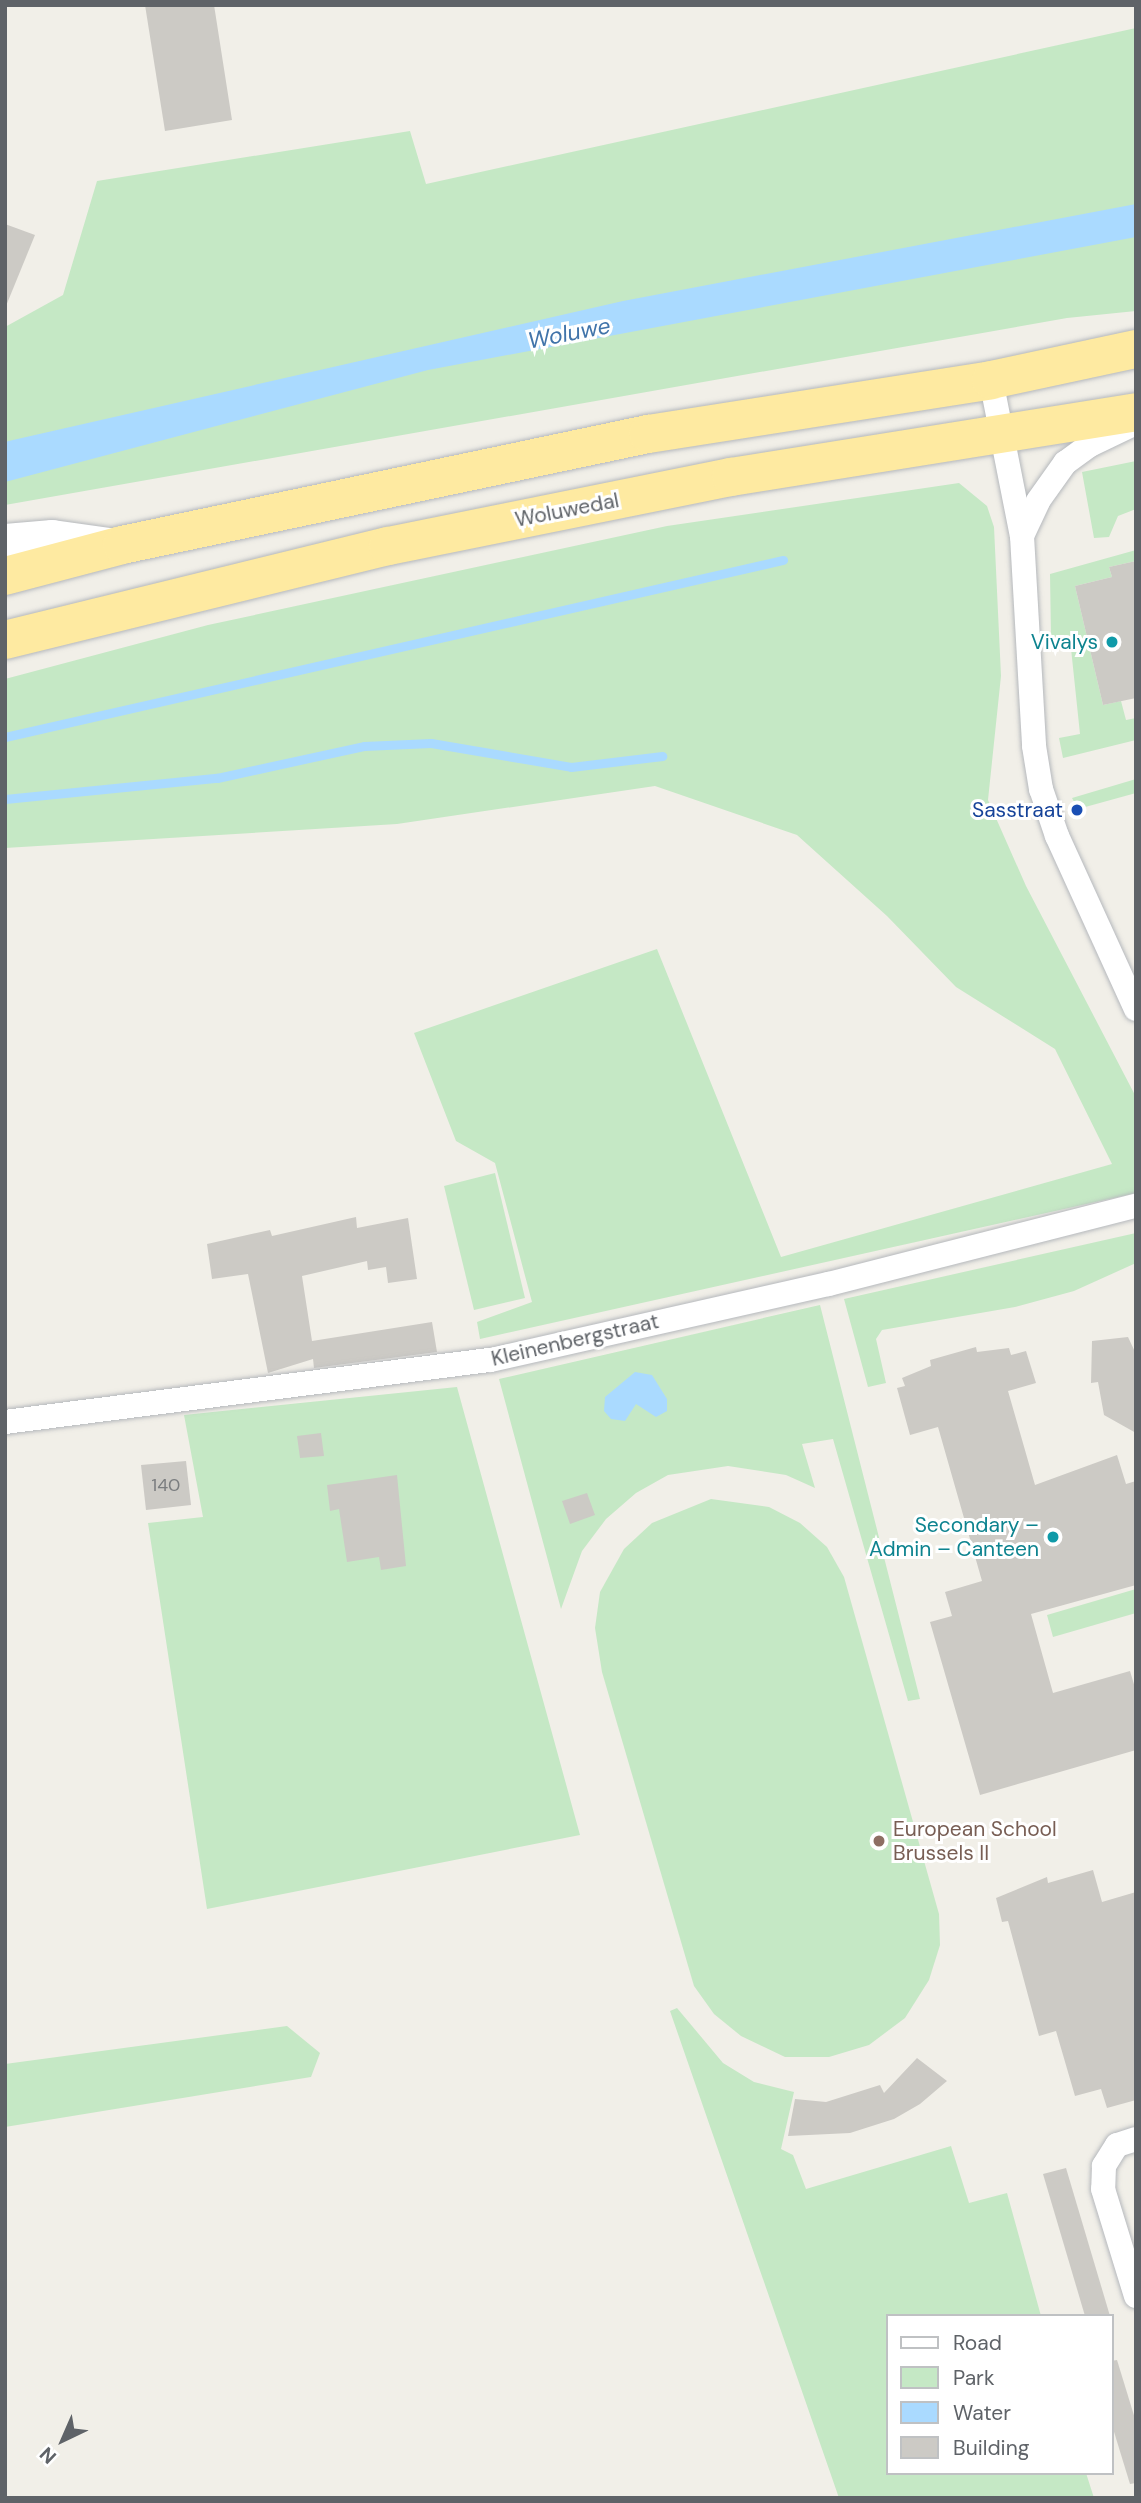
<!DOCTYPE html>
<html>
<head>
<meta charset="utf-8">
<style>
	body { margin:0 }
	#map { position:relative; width:1141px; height:2503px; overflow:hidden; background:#f1efe8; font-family:"DM Sans",sans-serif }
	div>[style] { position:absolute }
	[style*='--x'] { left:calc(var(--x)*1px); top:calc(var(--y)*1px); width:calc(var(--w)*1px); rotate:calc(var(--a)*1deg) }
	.green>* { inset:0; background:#c5e8c5 }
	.water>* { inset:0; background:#aadaff }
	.stream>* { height:9px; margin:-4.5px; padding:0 4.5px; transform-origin:4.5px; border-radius:4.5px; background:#aadaff }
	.building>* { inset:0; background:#cccac5 }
	.roads { filter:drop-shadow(0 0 2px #b5b8bc) drop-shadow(0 0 2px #b5b8bc) }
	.minor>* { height:24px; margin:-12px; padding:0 12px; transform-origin:12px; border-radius:12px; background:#fff }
	.secondary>* { height:33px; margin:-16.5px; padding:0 16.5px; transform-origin:16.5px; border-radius:16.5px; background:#fff }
	.trunk>* { height:38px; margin:-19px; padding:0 19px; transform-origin:19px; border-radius:19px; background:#feeaa1 }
	.dots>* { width:19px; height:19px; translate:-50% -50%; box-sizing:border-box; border:4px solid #fff; border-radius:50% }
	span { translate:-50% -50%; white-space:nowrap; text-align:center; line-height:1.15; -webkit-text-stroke:6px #fff; paint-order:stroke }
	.number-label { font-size:18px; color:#7a7d7f }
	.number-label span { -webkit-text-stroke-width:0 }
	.street-label { font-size:21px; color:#5f6368 }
	.culture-label { font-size:21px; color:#0d838f }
	.right { translate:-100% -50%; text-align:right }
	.transit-label { font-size:21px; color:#164399 }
	.education-label { font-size:21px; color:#785e54 }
	.left { translate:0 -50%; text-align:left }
	.water-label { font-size:23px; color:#4174aa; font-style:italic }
	.frame { position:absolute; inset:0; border:7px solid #5f6368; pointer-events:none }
	.legend { position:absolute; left:886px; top:2314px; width:228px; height:161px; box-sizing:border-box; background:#fff; border:2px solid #bfc1c3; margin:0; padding:9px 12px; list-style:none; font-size:21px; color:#5f6368 }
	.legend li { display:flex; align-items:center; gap:14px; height:35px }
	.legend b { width:35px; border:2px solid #bfc1c3 }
	.north { position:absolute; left:28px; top:2405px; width:70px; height:70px; -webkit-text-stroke:5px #fff; paint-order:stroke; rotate:224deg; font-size:19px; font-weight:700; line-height:28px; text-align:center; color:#5f6368 }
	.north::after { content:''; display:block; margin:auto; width:24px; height:32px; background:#5f6368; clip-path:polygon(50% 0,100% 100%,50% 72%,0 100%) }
</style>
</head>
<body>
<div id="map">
	<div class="green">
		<i style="clip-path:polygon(1136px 28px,1136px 311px,1067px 318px,5px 505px,5px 327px,63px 295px,97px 181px,410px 131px,426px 184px)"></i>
		<i style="clip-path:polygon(1136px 461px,1136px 509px,1118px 516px,1109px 537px,1094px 538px,1082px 472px)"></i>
		<i style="clip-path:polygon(959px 483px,987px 506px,994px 527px,1001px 676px,988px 800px,1026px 886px,1136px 1097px,1136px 1193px,480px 1339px,477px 1322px,532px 1302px,495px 1163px,456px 1141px,414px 1033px,657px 949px,781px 1257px,1112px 1164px,1055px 1049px,956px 987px,887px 916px,797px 835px,655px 786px,397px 824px,5px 848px,5px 679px,208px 625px,667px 526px)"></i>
		<i style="clip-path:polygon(1136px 550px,1136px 561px,1109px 567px,1112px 577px,1075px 586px,1103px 705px,1121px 701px,1126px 720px,1136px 718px,1136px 740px,1063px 758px,1059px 738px,1080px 734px,1070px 639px,1051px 637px,1050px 574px)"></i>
		<i style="clip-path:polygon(1136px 779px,1136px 793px,1078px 809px,1072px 798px)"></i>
		<i style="clip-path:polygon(495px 1173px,525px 1298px,474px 1310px,444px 1186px)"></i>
		<i style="clip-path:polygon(1136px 1233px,1136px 1263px,1074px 1291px,1015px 1307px,882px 1330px,876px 1339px,886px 1383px,868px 1387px,844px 1299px)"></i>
		<i style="clip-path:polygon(820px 1305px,920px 1699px,908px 1701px,833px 1439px,802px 1444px,815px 1488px,786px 1475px,728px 1466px,668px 1475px,636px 1493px,606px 1519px,582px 1551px,561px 1609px,499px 1379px)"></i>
		<i style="clip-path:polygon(457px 1387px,580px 1835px,207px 1909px,148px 1523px,203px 1517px,184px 1415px)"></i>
		<i style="clip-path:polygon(711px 1499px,769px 1507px,800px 1523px,827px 1547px,844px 1577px,939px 1914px,940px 1945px,929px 1980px,905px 2018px,869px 2045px,829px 2057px,785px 2057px,741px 2036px,714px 2014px,694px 1986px,602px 1672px,595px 1628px,600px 1592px,624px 1549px,652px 1523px)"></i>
		<i style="clip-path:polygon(1136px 1589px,1136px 1613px,1053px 1637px,1047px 1615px)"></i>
		<i style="clip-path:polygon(677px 2008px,723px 2063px,754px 2082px,794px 2092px,781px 2149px,793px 2155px,806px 2189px,951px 2146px,969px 2203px,1007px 2193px,1041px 2316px,887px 2316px,887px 2473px,1086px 2473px,1094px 2498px,839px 2498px,670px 2011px)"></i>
		<i style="clip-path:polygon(287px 2026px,320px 2053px,311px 2077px,5px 2127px,5px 2064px)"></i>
	</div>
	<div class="water">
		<i style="clip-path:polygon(1136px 204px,1136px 237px,428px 370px,5px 482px,5px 442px,13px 440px,623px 301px)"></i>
		<i style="clip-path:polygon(635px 1372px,652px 1375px,667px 1399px,667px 1411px,656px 1417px,636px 1404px,625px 1421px,611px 1419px,604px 1411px,605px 1397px)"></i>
	</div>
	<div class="stream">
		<i style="--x:5;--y:737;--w:798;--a:-12.82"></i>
		<i style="--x:5;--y:799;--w:213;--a:-5.7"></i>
		<i style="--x:217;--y:778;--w:150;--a:-12.3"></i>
		<i style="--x:364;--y:746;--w:67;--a:-2.6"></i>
		<i style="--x:431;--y:743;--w:142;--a:9.7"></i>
		<i style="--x:571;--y:767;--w:92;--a:-6.9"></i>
	</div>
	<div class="building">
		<i style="clip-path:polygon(145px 5px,214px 5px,232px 120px,165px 131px)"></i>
		<i style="clip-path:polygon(5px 224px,35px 235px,6px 306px,5px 306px)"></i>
		<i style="clip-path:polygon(1136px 561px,1136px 698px,1103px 705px,1075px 586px,1112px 577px,1109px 567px)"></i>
		<i style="clip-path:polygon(356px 1217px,357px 1228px,408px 1218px,417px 1279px,388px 1283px,386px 1267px,368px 1270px,367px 1261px,302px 1276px,312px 1341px,432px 1322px,437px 1352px,314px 1368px,313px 1359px,268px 1373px,248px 1274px,212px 1279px,207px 1244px,270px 1230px,272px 1236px)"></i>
		<i style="clip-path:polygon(1128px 1337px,1136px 1354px,1136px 1433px,1104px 1415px,1098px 1382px,1091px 1383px,1092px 1341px)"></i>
		<i style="clip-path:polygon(976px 1347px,977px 1352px,1009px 1348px,1011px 1355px,1026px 1351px,1036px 1383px,1008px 1391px,1035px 1485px,1117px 1455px,1126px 1484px,1136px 1481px,1136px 1585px,1031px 1614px,1053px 1693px,1130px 1671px,1136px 1691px,1136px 1750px,980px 1795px,930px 1622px,952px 1616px,945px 1592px,982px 1581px,938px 1427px,910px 1435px,897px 1388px,905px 1386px,902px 1378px,931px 1366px,930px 1360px)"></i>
		<i style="clip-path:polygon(321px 1433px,324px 1456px,300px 1458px,297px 1436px)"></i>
		<i style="clip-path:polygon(186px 1461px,191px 1505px,146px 1510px,141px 1465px)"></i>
		<i style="clip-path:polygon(397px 1475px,406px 1566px,381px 1570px,379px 1557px,347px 1562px,339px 1509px,330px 1511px,327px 1485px)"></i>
		<i style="clip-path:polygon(587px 1493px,595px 1515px,570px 1524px,562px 1501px)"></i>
		<i style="clip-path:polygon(1093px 1870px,1102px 1902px,1136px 1892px,1136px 2100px,1107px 2108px,1101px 2089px,1075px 2096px,1056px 2031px,1039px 2036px,1008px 1921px,1002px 1922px,996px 1898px,1047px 1877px,1048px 1883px)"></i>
		<i style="clip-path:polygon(917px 2058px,947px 2081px,920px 2104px,894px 2119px,850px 2133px,788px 2136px,795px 2099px,826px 2102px,880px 2085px,884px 2093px)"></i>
		<i style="clip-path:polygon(1066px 2168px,1110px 2316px,1085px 2316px,1043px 2174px)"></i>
		<i style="clip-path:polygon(1117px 2360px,1136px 2422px,1136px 2483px,1130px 2484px,1111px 2422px,1111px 2361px)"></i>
	</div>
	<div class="roads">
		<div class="minor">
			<i style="--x:991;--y:380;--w:159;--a:78.8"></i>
			<i style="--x:1022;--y:536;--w:210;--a:86.7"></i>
			<i style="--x:1034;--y:746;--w:44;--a:80.8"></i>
			<i style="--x:1041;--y:789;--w:50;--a:71.2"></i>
			<i style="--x:1057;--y:836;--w:190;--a:65.5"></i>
			<i style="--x:1022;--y:536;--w:38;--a:-65"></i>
			<i style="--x:1038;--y:501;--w:47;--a:-54.6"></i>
			<i style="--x:1065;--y:463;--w:31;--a:-36"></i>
			<i style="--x:1090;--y:445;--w:51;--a:-25.6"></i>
			<i style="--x:5;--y:1422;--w:490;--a:-7.3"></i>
			<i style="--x:491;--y:1360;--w:346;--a:-12.7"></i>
			<i style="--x:829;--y:1284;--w:317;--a:-14.3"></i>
			<i style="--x:1136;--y:2139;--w:20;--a:162"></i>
			<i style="--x:1117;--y:2145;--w:25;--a:122"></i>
			<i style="--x:1104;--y:2166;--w:23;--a:92"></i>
			<i style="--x:1103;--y:2189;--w:112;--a:72.9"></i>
		</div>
		<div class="secondary">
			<i style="--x:5;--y:540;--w:47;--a:-4.9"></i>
			<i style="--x:52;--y:536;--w:65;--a:8"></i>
		</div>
		<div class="trunk">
			<i style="--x:5;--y:576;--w:121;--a:-14.8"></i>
			<i style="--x:122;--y:545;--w:538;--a:-11.92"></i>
			<i style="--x:648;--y:434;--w:347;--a:-8.9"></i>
			<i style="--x:991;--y:380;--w:148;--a:-12.1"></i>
			<i style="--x:5;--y:640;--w:394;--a:-13.8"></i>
			<i style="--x:388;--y:546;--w:350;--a:-11.4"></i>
			<i style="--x:731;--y:477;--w:410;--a:-9.1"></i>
		</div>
	</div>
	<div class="dots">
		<i style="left:1112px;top:642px;background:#0f9aa8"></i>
		<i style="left:1077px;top:810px;background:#1a4fb4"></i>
		<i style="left:1053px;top:1537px;background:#0f9aa8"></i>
		<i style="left:879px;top:1841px;background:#8d6e63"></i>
	</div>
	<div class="number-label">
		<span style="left:166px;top:1485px">140</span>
	</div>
	<div class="street-label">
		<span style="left:567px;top:510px;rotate:-11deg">Woluwedal</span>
		<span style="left:575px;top:1340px;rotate:-13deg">Kleinenbergstraat</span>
	</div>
	<div class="culture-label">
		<span class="right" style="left:1098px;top:642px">Vivalys</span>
		<span class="right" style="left:1039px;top:1537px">Secondary –<br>Admin – Canteen</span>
	</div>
	<div class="transit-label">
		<span class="right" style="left:1063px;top:810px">Sasstraat</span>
	</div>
	<div class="education-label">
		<span class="left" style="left:893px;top:1841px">European School<br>Brussels II</span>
	</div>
	<div class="water-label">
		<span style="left:569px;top:333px;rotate:-11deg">Woluwe</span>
	</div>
	<div class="frame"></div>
	<ul class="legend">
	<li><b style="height:9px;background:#fff"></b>Road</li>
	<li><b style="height:19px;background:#c5e8c5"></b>Park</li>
	<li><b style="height:19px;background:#aadaff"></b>Water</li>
	<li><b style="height:19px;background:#cccac5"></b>Building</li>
	</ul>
	<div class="north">N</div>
</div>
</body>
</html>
